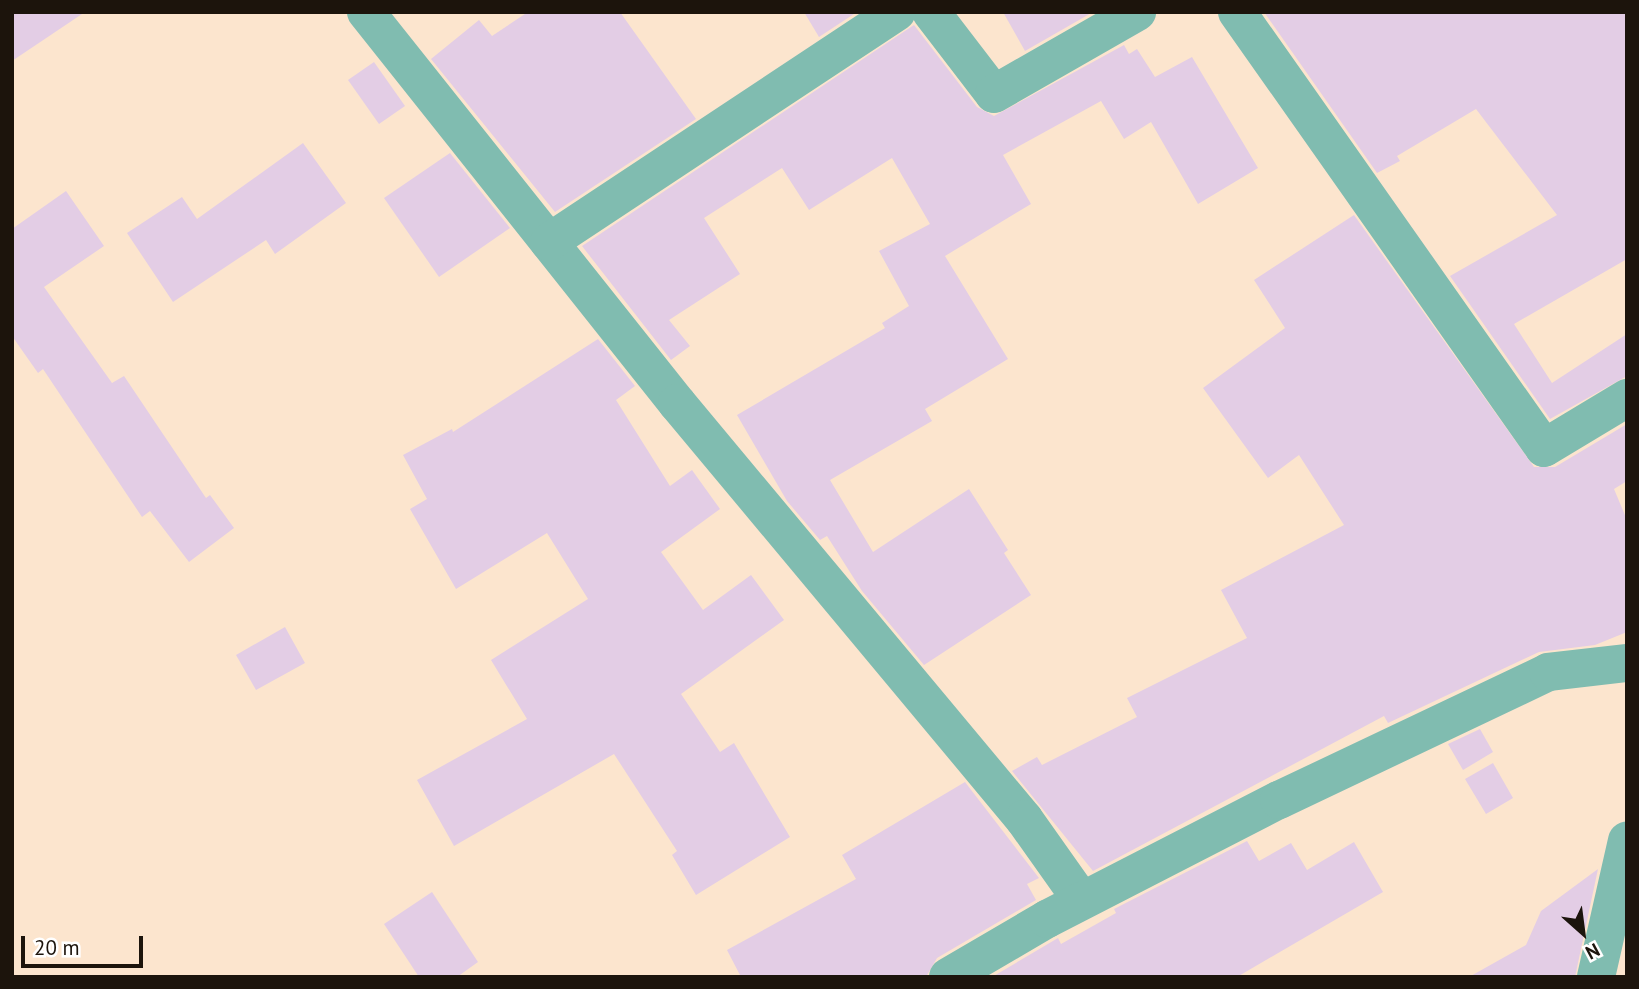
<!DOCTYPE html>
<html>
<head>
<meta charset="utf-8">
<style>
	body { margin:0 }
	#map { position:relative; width:1639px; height:989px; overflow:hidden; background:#fce5ce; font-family:"PT Sans",sans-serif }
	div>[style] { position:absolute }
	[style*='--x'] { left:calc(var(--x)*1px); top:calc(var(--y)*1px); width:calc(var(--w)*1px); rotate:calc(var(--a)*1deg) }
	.building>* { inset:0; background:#e3cde5 }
	.minor>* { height:38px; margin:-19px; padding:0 19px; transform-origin:19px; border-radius:19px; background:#80bcb0 }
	span { translate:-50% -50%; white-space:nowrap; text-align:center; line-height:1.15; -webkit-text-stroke:5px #fff; paint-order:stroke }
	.frame { position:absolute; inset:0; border:14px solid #1c140c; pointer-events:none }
	.north { position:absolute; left:1548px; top:898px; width:70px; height:70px; -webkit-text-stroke:5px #fff; paint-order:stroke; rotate:152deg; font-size:19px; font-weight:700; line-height:28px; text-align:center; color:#1c140c }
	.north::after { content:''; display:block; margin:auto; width:24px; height:32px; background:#1c140c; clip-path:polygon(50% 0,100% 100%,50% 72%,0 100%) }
	.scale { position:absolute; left:21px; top:936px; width:122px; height:32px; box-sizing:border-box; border:4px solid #1c140c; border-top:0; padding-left:9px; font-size:21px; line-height:24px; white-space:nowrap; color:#1c140c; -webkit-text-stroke:5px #fff; paint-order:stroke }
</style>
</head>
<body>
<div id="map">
	<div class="building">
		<i style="clip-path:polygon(12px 12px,85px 12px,12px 61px)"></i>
		<i style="clip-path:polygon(528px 12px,620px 12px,696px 119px,555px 212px,431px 59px,479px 20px,492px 36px)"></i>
		<i style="clip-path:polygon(804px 12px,857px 12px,819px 37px)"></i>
		<i style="clip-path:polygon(1003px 12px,1093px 12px,1025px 51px)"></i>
		<i style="clip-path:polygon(1264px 12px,1627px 12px,1627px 259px,1514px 324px,1552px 383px,1627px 334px,1627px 376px,1550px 419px,1450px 276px,1557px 215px,1476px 109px,1397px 156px,1400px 161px,1377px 173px)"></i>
		<i style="clip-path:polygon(914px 25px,977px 107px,994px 116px,1124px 45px,1129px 54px,1137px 49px,1155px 77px,1192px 57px,1258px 168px,1198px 204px,1151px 122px,1124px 139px,1101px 101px,1003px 155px,1031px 204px,945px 256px,1008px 359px,925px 409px,932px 421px,830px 480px,873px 552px,969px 489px,1008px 550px,1004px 553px,1031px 595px,924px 665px,862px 591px,827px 536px,820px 540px,787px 501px,737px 415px,885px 328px,882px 323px,909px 306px,879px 251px,930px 224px,892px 158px,809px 210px,782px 168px,704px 218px,740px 274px,669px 320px,690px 346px,671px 360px,582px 246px)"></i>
		<i style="clip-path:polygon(374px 62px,405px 106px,379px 124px,348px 80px)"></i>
		<i style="clip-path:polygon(303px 143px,346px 203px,275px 254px,266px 240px,173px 302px,127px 233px,182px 197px,197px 219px)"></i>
		<i style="clip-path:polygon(450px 153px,510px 228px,439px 277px,384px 198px)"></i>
		<i style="clip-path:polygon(66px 191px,104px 246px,44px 287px,112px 383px,124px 376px,206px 498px,210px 495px,234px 528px,189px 562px,150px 511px,142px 517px,43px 369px,38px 373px,12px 336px,12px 229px)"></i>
		<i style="clip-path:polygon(1354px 215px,1534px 467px,1555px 467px,1627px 424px,1627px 481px,1614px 489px,1627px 520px,1627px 632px,1595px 645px,1539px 652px,1388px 723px,1384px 716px,1093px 871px,1012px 771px,1037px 757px,1042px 765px,1137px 717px,1127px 698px,1247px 638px,1221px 590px,1344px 525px,1299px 455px,1268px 478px,1203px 388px,1285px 328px,1254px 280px)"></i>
		<i style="clip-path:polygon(598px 339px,635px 386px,616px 400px,670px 486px,692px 470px,720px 509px,661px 552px,703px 610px,751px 575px,784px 620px,681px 694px,720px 752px,734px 743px,790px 837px,696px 895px,672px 855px,677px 851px,614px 754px,454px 846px,417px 780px,527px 719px,491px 660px,588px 599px,547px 533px,456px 589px,410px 509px,427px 499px,403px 455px,452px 429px,453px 432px)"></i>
		<i style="clip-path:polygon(285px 627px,305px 663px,256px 690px,236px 655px)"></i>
		<i style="clip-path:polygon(1480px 729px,1493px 752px,1463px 770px,1448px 744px)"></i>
		<i style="clip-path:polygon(1493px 763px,1513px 798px,1486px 814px,1465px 779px)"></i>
		<i style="clip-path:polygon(965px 782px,1039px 878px,1027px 884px,1036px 900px,937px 958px,926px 977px,741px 977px,727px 950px,856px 879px,842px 855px)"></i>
		<i style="clip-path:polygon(1247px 841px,1259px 861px,1291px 843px,1307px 870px,1354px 842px,1383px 892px,1237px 977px,992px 977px,1058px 938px,1061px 944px,1116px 913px,1114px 909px)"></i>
		<i style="clip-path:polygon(1598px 869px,1575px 977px,1469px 977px,1526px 945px,1541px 911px)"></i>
		<i style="clip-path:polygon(432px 892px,478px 962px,457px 977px,419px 977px,384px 924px)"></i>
	</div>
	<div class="minor">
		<i style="--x:366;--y:12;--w:500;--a:51.5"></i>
		<i style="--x:677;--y:403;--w:542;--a:50.17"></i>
		<i style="--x:1024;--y:819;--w:100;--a:54.7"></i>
		<i style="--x:931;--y:12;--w:103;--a:52.5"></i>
		<i style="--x:994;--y:94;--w:165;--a:-29.8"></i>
		<i style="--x:1237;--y:12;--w:533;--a:54.85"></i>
		<i style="--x:1544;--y:448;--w:97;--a:-31.1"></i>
		<i style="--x:549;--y:242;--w:417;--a:-33.5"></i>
		<i style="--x:948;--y:977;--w:115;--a:-30.4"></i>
		<i style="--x:1047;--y:919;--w:261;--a:-27.2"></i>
		<i style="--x:1279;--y:800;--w:298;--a:-25.4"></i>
		<i style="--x:1548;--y:672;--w:80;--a:-6.5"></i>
		<i style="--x:1596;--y:977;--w:140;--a:-77.2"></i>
	</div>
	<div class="frame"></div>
	<div class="north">N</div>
	<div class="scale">20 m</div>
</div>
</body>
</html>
